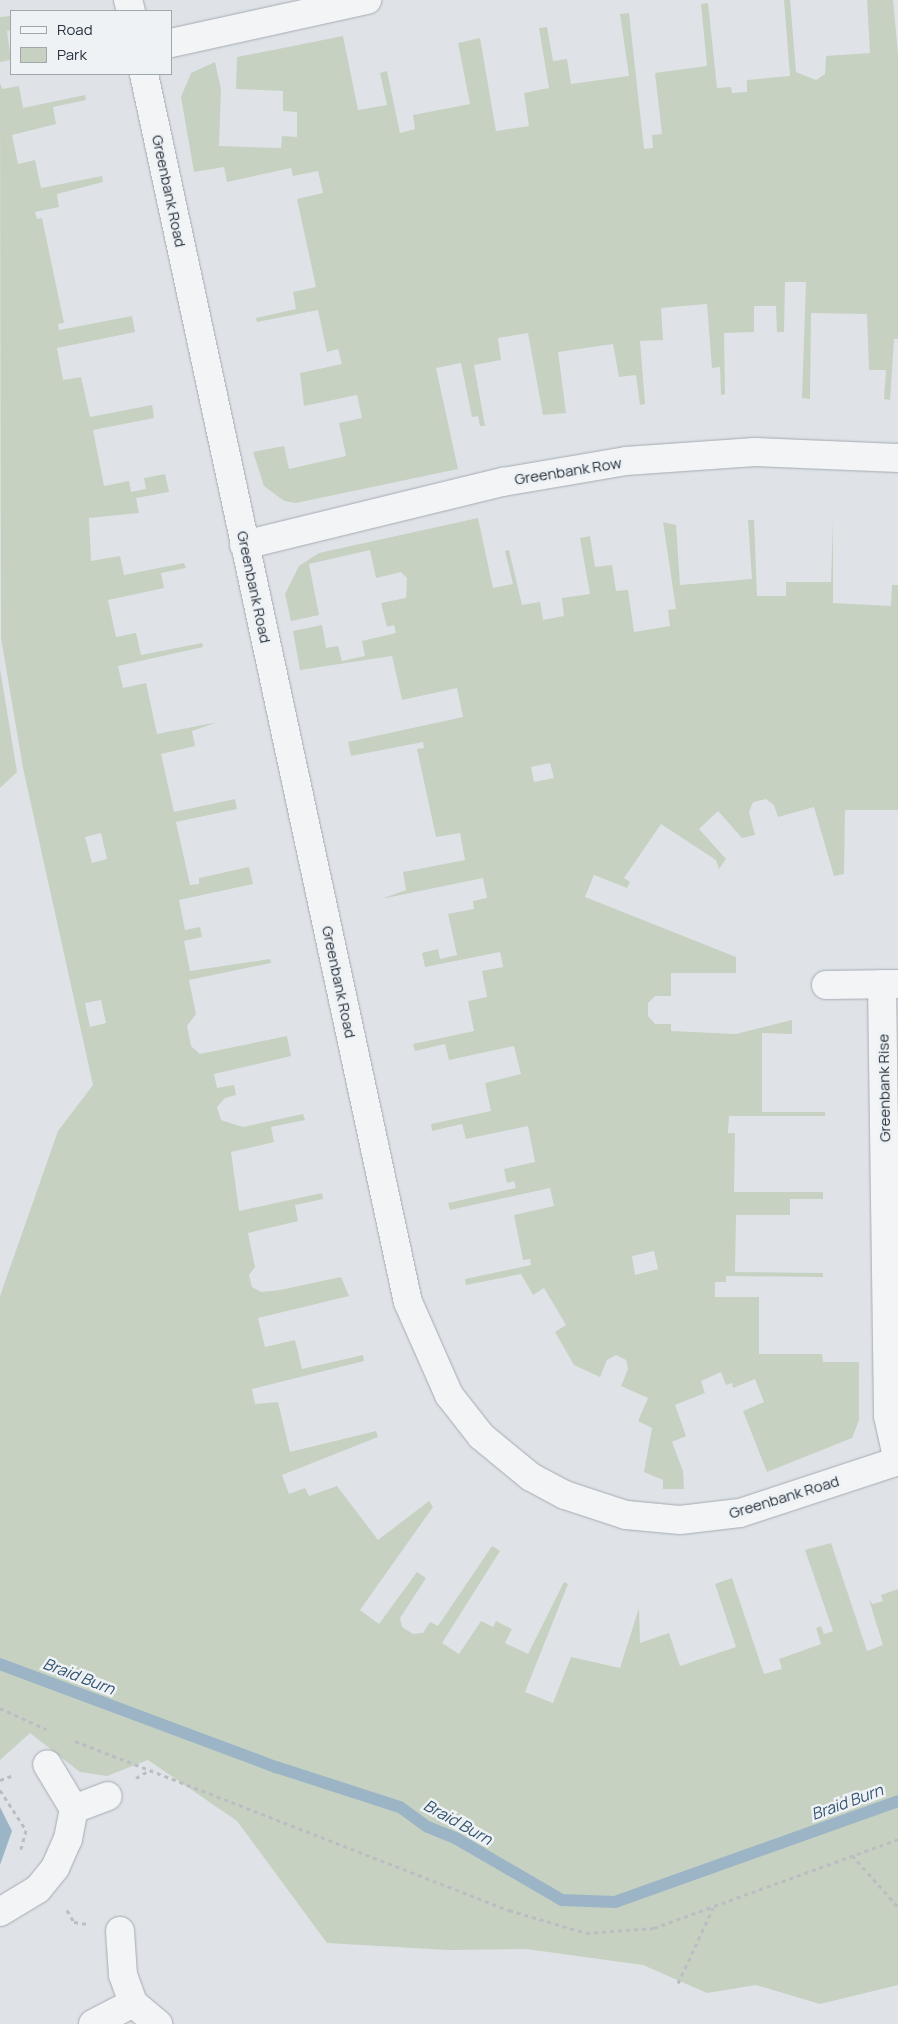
<!DOCTYPE html>
<html>
<head>
<meta charset="utf-8">
<style>
	body { margin:0 }
	#map { position:relative; width:898px; height:2024px; overflow:hidden; background:#dfe3e8; font-family:Manrope,sans-serif }
	div>[style] { position:absolute }
	[style*='--x'] { left:calc(var(--x)*1px); top:calc(var(--y)*1px); width:calc(var(--w)*1px); rotate:calc(var(--a)*1deg) }
	.green>* { inset:0; background:#c6d1c1 }
	.water>* { inset:0; background:#9cb5c6 }
	.stream>* { height:12px; margin:-6px; padding:0 6px; transform-origin:6px; border-radius:6px; background:#9cb5c6 }
	.path>* { height:3px; margin-top:-1.5px; transform-origin:0; background:repeating-linear-gradient(90deg,#babec2 0 4px,transparent 0 8px) }
	.roads { filter:drop-shadow(0 0 1px #a5abb2) drop-shadow(0 0 1px #a5abb2) }
	.minor>* { height:28px; margin:-14px; padding:0 14px; transform-origin:14px; border-radius:14px; background:#f2f4f6 }
	span { translate:-50% -50%; white-space:nowrap; text-align:center; line-height:1.15; -webkit-text-stroke:5px #eef2f5; paint-order:stroke }
	.street-label { font-size:15px; color:#29333e }
	.water-label { font-size:16px; color:#355570; font-style:italic }
	.legend { position:absolute; left:10px; top:10px; width:162px; height:65px; box-sizing:border-box; background:#eef2f5; border:1px solid #9fa6ac; margin:0; padding:6px 9px; list-style:none; font-size:15px; color:#29333e }
	.legend li { display:flex; align-items:center; gap:10px; height:25px }
	.legend b { width:25px; border:1px solid #9fa6ac }
</style>
</head>
<body>
<div id="map">
	<div class="green">
		<i style="clip-path:polygon(784px 0,790px 0,796px 72px,816px 80px,825px 74px,826px 56px,870px 53px,867px 0,893px 0,898px 54px,898px 339px,894px 339px,890px 400px,884px 399px,886px 370px,869px 370px,867px 314px,811px 313px,810px 399px,802px 398px,806px 282px,785px 282px,784px 332px,777px 332px,776px 306px,754px 306px,754px 332px,724px 333px,725px 394px,721px 395px,720px 367px,712px 368px,707px 304px,661px 308px,663px 340px,640px 341px,645px 404px,640px 405px,636px 375px,619px 377px,613px 344px,558px 352px,566px 413px,543px 415px,528px 333px,498px 338px,501px 360px,474px 365px,485px 426px,480px 426px,478px 416px,472px 417px,461px 363px,436px 368px,458px 469px,296px 503px,284px 501px,264px 486px,253px 452px,284px 446px,289px 469px,346px 456px,339px 423px,362px 418px,357px 395px,304px 406px,300px 373px,342px 364px,338px 349px,327px 352px,318px 310px,257px 322px,256px 318px,296px 309px,293px 292px,316px 287px,297px 199px,323px 193px,318px 171px,293px 176px,291px 168px,227px 182px,224px 167px,194px 172px,181px 97px,191px 73px,215px 62px,221px 89px,219px 146px,281px 148px,282px 136px,297px 137px,297px 112px,283px 111px,283px 91px,236px 89px,237px 57px,343px 36px,358px 110px,387px 105px,380px 73px,387px 71px,400px 133px,415px 129px,413px 115px,470px 104px,458px 43px,480px 38px,496px 131px,529px 126px,524px 93px,549px 88px,539px 28px,547px 27px,553px 61px,567px 59px,571px 84px,629px 76px,620px 14px,629px 13px,644px 149px,653px 148px,652px 135px,662px 134px,655px 73px,707px 66px,701px 4px,708px 3px,717px 88px,731px 87px,732px 93px,747px 92px,747px 80px,790px 76px)"></i>
		<i style="clip-path:polygon(11px 16px,11px 30px,7px 31px,11px 60px,0 62px,0 17px)"></i>
		<i style="clip-path:polygon(evenodd,0 83px,2px 89px,19px 86px,23px 108px,85px 95px,86px 100px,53px 107px,56px 124px,12px 135px,18px 164px,35px 160px,41px 188px,102px 176px,103px 182px,57px 194px,59px 207px,35px 212px,37px 219px,42px 218px,64px 323px,58px 324px,59px 330px,132px 316px,135px 332px,57px 348px,63px 380px,81px 377px,90px 417px,152px 405px,153px 410px,154px 418px,93px 430px,104px 486px,129px 481px,131px 492px,146px 489px,144px 478px,165px 474px,169px 492px,136px 498px,139px 513px,89px 518px,91px 561px,120px 556px,124px 575px,184px 563px,186px 568px,161px 573px,164px 588px,108px 600px,116px 637px,136px 633px,141px 655px,202px 643px,203px 647px,118px 666px,123px 688px,146px 683px,157px 734px,218px 722px,192px 731px,195px 746px,161px 754px,174px 812px,235px 799px,237px 809px,176px 822px,190px 885px,199px 884px,199px 878px,249px 867px,253px 884px,179px 900px,185px 930px,200px 927px,202px 937px,184px 941px,190px 971px,270px 959px,271px 963px,189px 980px,196px 1014px,187px 1026px,191px 1046px,200px 1054px,287px 1036px,291px 1056px,214px 1074px,217px 1088px,234px 1085px,236px 1095px,225px 1098px,217px 1107px,221px 1120px,243px 1127px,303px 1114px,305px 1120px,271px 1127px,274px 1142px,231px 1152px,239px 1211px,322px 1193px,323px 1199px,295px 1205px,298px 1221px,248px 1233px,255px 1267px,249px 1275px,252px 1287px,261px 1292px,280px 1290px,341px 1277px,349px 1296px,258px 1318px,265px 1347px,295px 1340px,302px 1369px,363px 1355px,364px 1361px,252px 1389px,255px 1404px,278px 1402px,290px 1452px,376px 1431px,378px 1437px,282px 1475px,289px 1494px,305px 1488px,309px 1496px,337px 1486px,378px 1540px,429px 1501px,433px 1507px,360px 1610px,379px 1624px,417px 1572px,426px 1578px,400px 1618px,402px 1627px,413px 1634px,423px 1633px,430px 1622px,438px 1626px,492px 1546px,500px 1551px,442px 1643px,459px 1654px,481px 1621px,493px 1627px,496px 1621px,512px 1629px,505px 1643px,528px 1654px,564px 1582px,568px 1584px,525px 1692px,553px 1703px,571px 1657px,620px 1668px,639px 1608px,640px 1643px,669px 1633px,680px 1666px,736px 1647px,715px 1584px,732px 1578px,764px 1674px,782px 1669px,779px 1659px,821px 1644px,816px 1628px,821px 1626px,824px 1634px,833px 1631px,805px 1550px,831px 1543px,867px 1651px,883px 1645px,869px 1600px,873px 1604px,883px 1601px,881px 1595px,898px 1589px,898px 1985px,820px 2004px,756px 1985px,707px 1993px,643px 1965px,526px 1949px,448px 1950px,327px 1943px,237px 1821px,148px 1760px,107px 1776px,80px 1772px,30px 1733px,0 1760px,0 1296px,58px 1131px,93px 1085px,23px 768px,1px 638px,0 83px,101px 833px,107px 859px,92px 863px,85px 837px,101px 833px,0 83px,101px 1000px,106px 1023px,90px 1027px,85px 1003px,101px 1000px)"></i>
		<i style="clip-path:polygon(evenodd,478px 518px,493px 588px,513px 584px,505px 551px,509px 550px,522px 605px,540px 602px,543px 620px,564px 616px,562px 598px,590px 594px,580px 538px,590px 536px,595px 567px,612px 565px,616px 591px,628px 590px,634px 632px,670px 626px,668px 610px,676px 609px,663px 522px,676px 525px,680px 585px,752px 579px,748px 520px,754px 520px,757px 596px,786px 596px,786px 582px,831px 582px,833px 520px,833px 603px,891px 606px,892px 585px,898px 585px,898px 810px,845px 810px,844px 874px,834px 876px,814px 807px,778px 817px,774px 805px,766px 799px,753px 802px,749px 812px,755px 835px,742px 838px,718px 811px,699px 829px,726px 859px,719px 869px,716px 860px,661px 824px,624px 878px,630px 882px,627px 888px,594px 875px,585px 897px,736px 957px,736px 973px,671px 973px,671px 996px,655px 996px,648px 1003px,648px 1016px,655px 1024px,671px 1024px,671px 1031px,736px 1034px,792px 1020px,792px 1034px,762px 1033px,762px 1112px,825px 1112px,825px 1116px,729px 1116px,728px 1133px,735px 1133px,734px 1192px,823px 1192px,823px 1199px,790px 1199px,790px 1215px,736px 1215px,735px 1272px,823px 1273px,823px 1277px,726px 1276px,726px 1282px,715px 1282px,715px 1297px,759px 1297px,759px 1354px,822px 1354px,823px 1362px,859px 1362px,859px 1420px,852px 1438px,767px 1472px,743px 1411px,764px 1402px,755px 1379px,733px 1388px,732px 1383px,726px 1385px,721px 1372px,701px 1381px,705px 1393px,675px 1405px,686px 1436px,672px 1442px,683px 1471px,684px 1489px,663px 1489px,663px 1480px,644px 1472px,652px 1428px,638px 1421px,648px 1398px,621px 1386px,628px 1369px,626px 1360px,616px 1355px,607px 1360px,600px 1377px,574px 1365px,555px 1332px,566px 1325px,544px 1288px,533px 1295px,521px 1274px,466px 1285px,465px 1279px,531px 1265px,530px 1259px,523px 1260px,514px 1215px,554px 1206px,550px 1188px,450px 1210px,448px 1203px,516px 1188px,514px 1181px,507px 1183px,504px 1169px,535px 1162px,528px 1126px,466px 1139px,462px 1124px,432px 1131px,431px 1124px,491px 1111px,485px 1083px,521px 1074px,514px 1046px,449px 1060px,445px 1044px,415px 1051px,413px 1044px,474px 1031px,468px 1001px,487px 997px,482px 971px,503px 967px,500px 952px,425px 967px,422px 953px,438px 949px,440px 959px,457px 955px,448px 914px,474px 909px,473px 901px,487px 898px,483px 878px,381px 899px,406px 890px,403px 872px,465px 860px,460px 833px,436px 837px,417px 749px,424px 748px,423px 742px,351px 756px,348px 742px,463px 717px,457px 688px,402px 700px,392px 656px,300px 670px,293px 631px,322px 625px,326px 648px,338px 646px,342px 661px,365px 656px,362px 641px,396px 633px,394px 625px,387px 627px,381px 603px,406px 598px,407px 578px,401px 572px,376px 578px,370px 550px,309px 564px,319px 615px,291px 621px,285px 594px,299px 566px,319px 553px,478px 518px,550px 763px,554px 778px,534px 782px,531px 767px,550px 763px,478px 518px,654px 1251px,658px 1269px,635px 1275px,632px 1256px,654px 1251px)"></i>
		<i style="clip-path:polygon(0 669px,17px 772px,0 788px)"></i>
	</div>
	<div class="water">
		<i style="clip-path:polygon(0 1807px,12px 1831px,0 1865px)"></i>
	</div>
	<div class="stream">
		<i style="--x:0;--y:1664;--w:295;--a:20.5"></i>
		<i style="--x:276;--y:1767;--w:130;--a:17.9"></i>
		<i style="--x:400;--y:1807;--w:34;--a:36"></i>
		<i style="--x:428;--y:1827;--w:31;--a:22"></i>
		<i style="--x:457;--y:1839;--w:121;--a:30.2"></i>
		<i style="--x:562;--y:1900;--w:53;--a:2.2"></i>
		<i style="--x:615;--y:1902;--w:300;--a:-19.6"></i>
	</div>
	<div class="path">
		<i style="--x:0;--y:1708;--w:51;--a:24.5"></i>
		<i style="--x:75;--y:1741;--w:466;--a:21.3"></i>
		<i style="--x:509;--y:1910;--w:80;--a:16.6"></i>
		<i style="--x:586;--y:1933;--w:68;--a:-4.2"></i>
		<i style="--x:654;--y:1928;--w:260;--a:-20"></i>
		<i style="--x:136;--y:1778;--w:14;--a:-30"></i>
		<i style="--x:0;--y:1780;--w:15;--a:-20"></i>
		<i style="--x:0;--y:1790;--w:48;--a:57"></i>
		<i style="--x:26;--y:1830;--w:24;--a:105"></i>
		<i style="--x:852;--y:1855;--w:69;--a:48.5"></i>
		<i style="--x:67;--y:1910;--w:14;--a:60"></i>
		<i style="--x:74;--y:1922;--w:12;--a:9"></i>
		<i style="--x:678;--y:1983;--w:83;--a:-65"></i>
	</div>
	<div class="roads">
		<div class="minor">
			<i style="--x:128;--y:0;--w:11;--a:75"></i>
			<i style="--x:171;--y:43;--w:201;--a:-12.4"></i>
			<i style="--x:144;--y:74;--w:1256;--a:77.87"></i>
			<i style="--x:408;--y:1302;--w:102;--a:66.2"></i>
			<i style="--x:449;--y:1395;--w:52;--a:52"></i>
			<i style="--x:481;--y:1436;--w:65;--a:39.4"></i>
			<i style="--x:531;--y:1477;--w:38;--a:28"></i>
			<i style="--x:565;--y:1495;--w:64;--a:18.2"></i>
			<i style="--x:626;--y:1515;--w:54;--a:5.3"></i>
			<i style="--x:680;--y:1520;--w:60;--a:-6.7"></i>
			<i style="--x:740;--y:1513;--w:166;--a:-18.2"></i>
			<i style="--x:244;--y:545;--w:267;--a:-13.7"></i>
			<i style="--x:503;--y:482;--w:125;--a:-9.7"></i>
			<i style="--x:626;--y:461;--w:129;--a:-4"></i>
			<i style="--x:755;--y:452;--w:143;--a:2.4"></i>
			<i style="--x:882;--y:984;--w:432;--a:89.2"></i>
			<i style="--x:888;--y:1416;--w:46;--a:77.5"></i>
			<i style="--x:826;--y:985;--w:72;--a:-0.8"></i>
			<i style="--x:74;--y:1809;--w:36;--a:-21"></i>
			<i style="--x:0;--y:1912;--w:44;--a:-31.2"></i>
			<i style="--x:38;--y:1889;--w:27;--a:-51"></i>
			<i style="--x:55;--y:1868;--w:32;--a:-66"></i>
			<i style="--x:68;--y:1839;--w:31;--a:-79"></i>
			<i style="--x:74;--y:1809;--w:52;--a:-121"></i>
			<i style="--x:120;--y:1931;--w:44;--a:86.1"></i>
			<i style="--x:123;--y:1975;--w:30;--a:70"></i>
			<i style="--x:133;--y:2003;--w:33;--a:40"></i>
			<i style="--x:93;--y:2024;--w:45;--a:-27.7"></i>
		</div>
	</div>
	<div class="street-label">
		<span style="left:169px;top:191px;rotate:78deg">Greenbank Road</span>
		<span style="left:568px;top:471px;rotate:-9deg">Greenbank Row</span>
		<span style="left:254px;top:587px;rotate:78deg">Greenbank Road</span>
		<span style="left:339px;top:982px;rotate:78deg">Greenbank Road</span>
		<span style="left:884px;top:1088px;rotate:-91deg">Greenbank Rise</span>
		<span style="left:784px;top:1497px;rotate:-17deg">Greenbank Road</span>
	</div>
	<div class="water-label">
		<span style="left:79px;top:1676px;rotate:21deg">Braid Burn</span>
		<span style="left:847px;top:1802px;rotate:-20deg">Braid Burn</span>
		<span style="left:458px;top:1822px;rotate:29deg">Braid Burn</span>
	</div>
	<ul class="legend">
	<li><b style="height:6px;background:#f2f4f6"></b>Road</li>
	<li><b style="height:14px;background:#c6d1c1"></b>Park</li>
	</ul>
</div>
</body>
</html>
